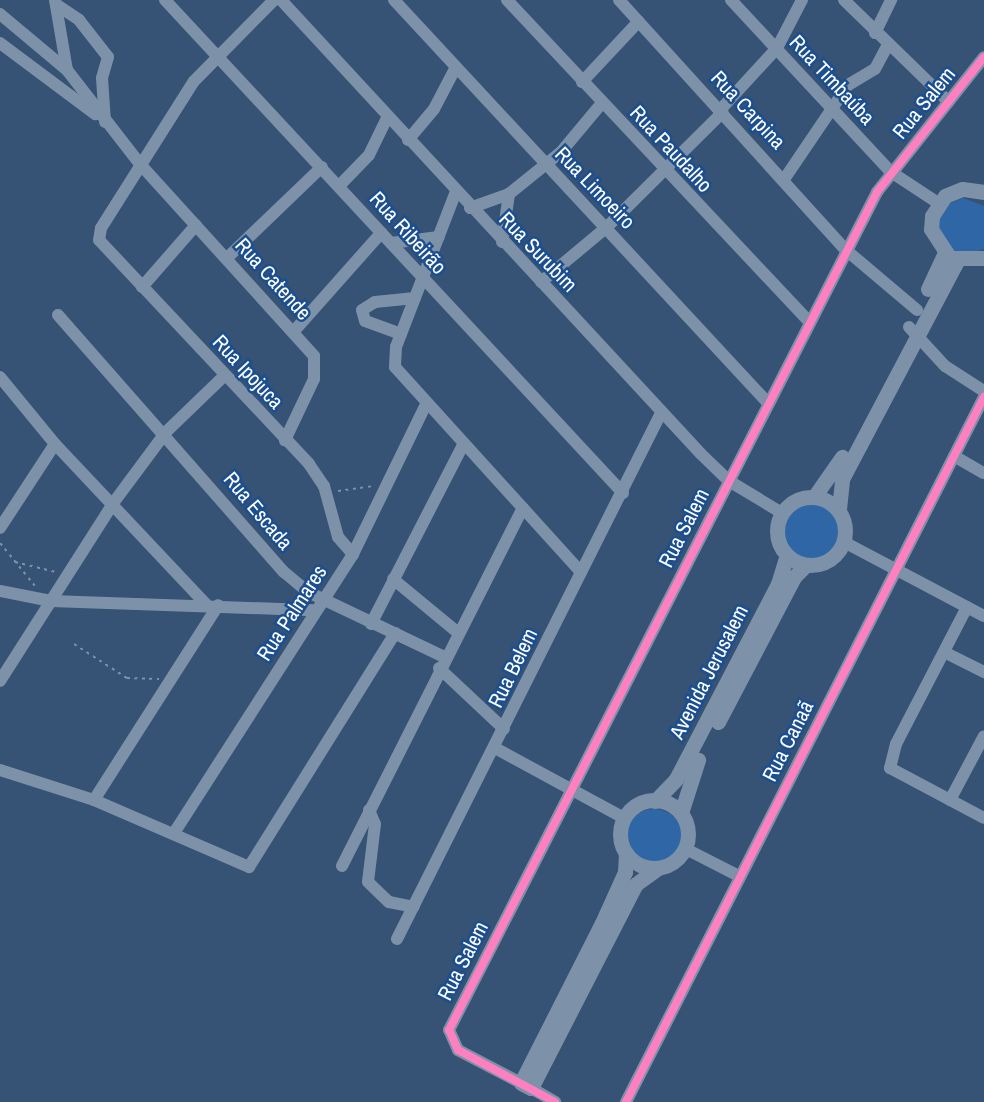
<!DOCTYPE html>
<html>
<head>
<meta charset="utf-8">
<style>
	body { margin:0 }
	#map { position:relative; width:984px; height:1102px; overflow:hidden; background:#365274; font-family:"Archivo Narrow",sans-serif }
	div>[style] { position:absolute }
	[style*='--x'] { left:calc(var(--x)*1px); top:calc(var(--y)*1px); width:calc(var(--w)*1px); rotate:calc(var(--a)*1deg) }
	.green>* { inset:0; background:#2f66a5 }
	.round { border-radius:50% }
	.path>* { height:2px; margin-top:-1px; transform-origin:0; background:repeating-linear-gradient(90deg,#7d92a8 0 3px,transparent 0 7.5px) }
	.minor>* { height:12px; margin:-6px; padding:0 6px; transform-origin:6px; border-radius:6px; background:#7d92a8 }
	.tertiary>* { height:15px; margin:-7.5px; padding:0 7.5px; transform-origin:7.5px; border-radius:7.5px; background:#7d92a8 }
	.tertiary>.ring { margin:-7.5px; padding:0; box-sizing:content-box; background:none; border:15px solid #7d92a8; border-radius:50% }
	.cycleway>* { height:8px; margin:-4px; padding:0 4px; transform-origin:4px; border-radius:4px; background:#ff80c0 }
	span { translate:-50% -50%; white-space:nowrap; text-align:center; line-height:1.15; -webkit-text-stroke:5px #1b4f8f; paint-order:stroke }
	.street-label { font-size:21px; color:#fff }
</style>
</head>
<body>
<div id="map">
	<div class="green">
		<i style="clip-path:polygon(963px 198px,984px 206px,984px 249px,962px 256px,945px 247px,937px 221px,946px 205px)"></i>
		<i class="round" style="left:783px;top:504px;width:58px;height:58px"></i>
		<i class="round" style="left:625px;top:809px;width:58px;height:58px"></i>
	</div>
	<div class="path">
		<i style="--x:338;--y:491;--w:35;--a:-8"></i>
		<i style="--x:0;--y:543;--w:55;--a:50.9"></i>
		<i style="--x:15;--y:562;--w:42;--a:13.7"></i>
		<i style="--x:74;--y:644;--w:63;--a:32.7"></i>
		<i style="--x:127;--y:678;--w:32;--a:2"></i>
	</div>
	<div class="minor">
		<i style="--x:55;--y:0;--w:71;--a:80.3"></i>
		<i style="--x:165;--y:0;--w:673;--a:47.11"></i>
		<i style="--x:274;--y:0;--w:114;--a:134.6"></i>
		<i style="--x:194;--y:81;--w:174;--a:122.3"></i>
		<i style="--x:101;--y:228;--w:12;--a:99"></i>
		<i style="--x:99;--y:240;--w:307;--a:46.8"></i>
		<i style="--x:309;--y:464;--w:27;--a:56"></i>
		<i style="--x:324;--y:486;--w:53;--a:74.6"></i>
		<i style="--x:338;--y:537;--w:23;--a:49"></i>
		<i style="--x:281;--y:0;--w:618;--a:47.23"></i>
		<i style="--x:701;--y:454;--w:39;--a:44"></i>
		<i style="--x:729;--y:481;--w:62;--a:31.1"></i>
		<i style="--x:394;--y:0;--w:550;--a:47.14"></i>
		<i style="--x:507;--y:0;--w:441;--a:46.8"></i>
		<i style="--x:619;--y:0;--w:338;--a:47.8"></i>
		<i style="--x:846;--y:250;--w:93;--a:40.2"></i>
		<i style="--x:731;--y:0;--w:235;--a:47.1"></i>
		<i style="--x:891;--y:172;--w:56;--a:33.4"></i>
		<i style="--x:844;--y:0;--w:146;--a:44.2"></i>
		<i style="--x:57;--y:5;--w:27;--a:34"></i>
		<i style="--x:79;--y:20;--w:47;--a:51.9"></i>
		<i style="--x:108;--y:57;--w:22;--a:106"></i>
		<i style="--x:102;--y:78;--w:44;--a:86.1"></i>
		<i style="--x:0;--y:14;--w:87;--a:39.9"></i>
		<i style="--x:67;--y:70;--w:119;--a:52.2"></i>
		<i style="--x:140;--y:164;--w:259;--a:47.8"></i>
		<i style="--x:314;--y:356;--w:23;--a:90"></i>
		<i style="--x:314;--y:379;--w:68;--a:115.4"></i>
		<i style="--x:875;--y:33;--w:37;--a:-64"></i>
		<i style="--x:0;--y:43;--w:119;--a:36.8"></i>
		<i style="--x:582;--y:82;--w:83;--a:-46.9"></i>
		<i style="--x:721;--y:109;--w:83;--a:-47.4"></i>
		<i style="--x:777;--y:48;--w:54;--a:-62.5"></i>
		<i style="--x:408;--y:140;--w:40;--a:-50"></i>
		<i style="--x:434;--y:109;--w:47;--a:-62.4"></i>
		<i style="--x:785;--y:178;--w:112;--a:-55.9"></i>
		<i style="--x:848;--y:85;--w:31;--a:-31"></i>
		<i style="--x:875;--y:69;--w:27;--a:-62"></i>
		<i style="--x:339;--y:186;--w:43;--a:-45.9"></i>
		<i style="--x:369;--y:155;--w:41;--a:-64.1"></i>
		<i style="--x:455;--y:194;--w:164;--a:111.1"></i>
		<i style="--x:396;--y:347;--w:20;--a:93"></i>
		<i style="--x:395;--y:367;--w:277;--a:47.8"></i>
		<i style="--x:470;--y:208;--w:41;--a:-19.7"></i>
		<i style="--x:509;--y:194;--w:67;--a:-38.9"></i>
		<i style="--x:561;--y:152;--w:64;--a:-50.1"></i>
		<i style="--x:502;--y:242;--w:49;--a:-81.7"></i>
		<i style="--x:391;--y:243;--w:48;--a:-7.1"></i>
		<i style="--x:228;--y:257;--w:130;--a:-43.8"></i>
		<i style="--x:541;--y:282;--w:86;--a:-39.8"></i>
		<i style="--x:607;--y:227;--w:163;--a:-44.8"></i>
		<i style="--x:142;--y:287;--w:82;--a:-48.9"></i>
		<i style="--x:58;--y:315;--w:342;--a:48.7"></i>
		<i style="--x:284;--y:572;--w:31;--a:40"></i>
		<i style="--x:308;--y:592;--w:151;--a:25.5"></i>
		<i style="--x:909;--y:327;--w:53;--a:47.3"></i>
		<i style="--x:945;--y:366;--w:46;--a:32.7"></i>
		<i style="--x:295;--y:330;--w:130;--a:-48.4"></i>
		<i style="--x:401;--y:334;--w:38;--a:-160"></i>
		<i style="--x:365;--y:321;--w:11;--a:-105"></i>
		<i style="--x:362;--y:310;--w:15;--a:-32"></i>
		<i style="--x:375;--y:302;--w:40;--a:-5.7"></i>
		<i style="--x:0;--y:377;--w:87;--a:50.6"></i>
		<i style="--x:55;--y:444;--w:220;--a:46.7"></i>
		<i style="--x:954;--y:456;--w:34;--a:30"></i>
		<i style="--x:0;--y:528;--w:100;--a:-56.8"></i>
		<i style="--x:844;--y:542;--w:158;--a:27.9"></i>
		<i style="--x:393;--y:579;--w:83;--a:39.6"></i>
		<i style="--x:0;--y:591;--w:52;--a:11.1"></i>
		<i style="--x:51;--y:601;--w:262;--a:2"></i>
		<i style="--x:967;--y:607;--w:154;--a:117.4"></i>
		<i style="--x:896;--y:744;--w:25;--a:104"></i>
		<i style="--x:890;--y:768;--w:106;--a:28"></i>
		<i style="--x:371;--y:624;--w:201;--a:-62.8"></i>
		<i style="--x:944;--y:652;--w:45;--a:26.6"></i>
		<i style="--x:439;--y:668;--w:89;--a:43.2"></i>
		<i style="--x:0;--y:681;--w:212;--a:-57.5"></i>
		<i style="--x:114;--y:502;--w:87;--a:-53.4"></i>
		<i style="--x:166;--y:432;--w:81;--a:-44"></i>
		<i style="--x:495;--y:748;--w:147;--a:28.5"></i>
		<i style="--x:0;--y:770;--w:99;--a:17.7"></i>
		<i style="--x:94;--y:800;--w:169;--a:23.4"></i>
		<i style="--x:249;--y:867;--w:276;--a:-58"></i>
		<i style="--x:94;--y:800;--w:231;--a:-57.5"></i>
		<i style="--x:950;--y:800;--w:72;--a:-62"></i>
		<i style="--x:369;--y:810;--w:15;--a:67"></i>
		<i style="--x:375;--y:824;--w:58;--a:96.9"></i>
		<i style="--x:368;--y:882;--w:29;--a:44"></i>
		<i style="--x:389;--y:902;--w:25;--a:11"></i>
		<i style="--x:174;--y:833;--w:331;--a:-57.3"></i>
		<i style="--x:353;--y:554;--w:167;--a:-64"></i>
		<i style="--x:686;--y:849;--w:59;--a:27"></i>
		<i style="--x:342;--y:866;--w:401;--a:-63.2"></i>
		<i style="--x:397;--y:939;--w:589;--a:-63.35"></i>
		<i style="--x:521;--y:1083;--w:71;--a:-152.4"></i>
		<i style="--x:458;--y:1050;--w:22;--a:-114"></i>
		<i style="--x:449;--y:1030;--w:941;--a:-62.94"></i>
		<i style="--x:877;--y:192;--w:172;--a:-51.6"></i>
		<i style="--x:531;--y:1088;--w:28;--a:30"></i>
		<i style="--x:626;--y:1102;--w:791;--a:-63.08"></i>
	</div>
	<div class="tertiary">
		<i style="--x:984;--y:192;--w:22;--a:-172"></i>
		<i style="--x:962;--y:189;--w:18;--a:158"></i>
		<i style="--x:945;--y:196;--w:24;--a:123"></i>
		<i style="--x:932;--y:216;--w:13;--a:94"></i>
		<i style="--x:931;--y:229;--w:35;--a:57"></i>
		<i style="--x:950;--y:258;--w:34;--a:0"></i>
		<i style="--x:928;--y:289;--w:38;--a:-65"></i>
		<i class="ring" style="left:777px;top:497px;width:53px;height:53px"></i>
		<i style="--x:814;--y:497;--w:49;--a:-55"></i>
		<i style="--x:839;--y:509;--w:30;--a:-84"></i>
		<i style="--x:842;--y:479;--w:246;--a:-62.2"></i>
		<i style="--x:718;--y:722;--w:164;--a:-62.3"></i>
		<i style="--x:794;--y:577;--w:17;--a:-45"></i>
		<i class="ring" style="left:620px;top:800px;width:53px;height:53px"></i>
		<i style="--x:655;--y:801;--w:30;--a:-46"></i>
		<i style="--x:676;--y:779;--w:220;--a:-62.4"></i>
		<i style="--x:778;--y:584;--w:30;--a:-73"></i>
		<i style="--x:681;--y:813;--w:56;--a:-72.2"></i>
		<i style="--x:626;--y:853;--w:19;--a:93"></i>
		<i style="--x:625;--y:872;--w:56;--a:114.3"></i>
		<i style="--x:602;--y:923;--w:179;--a:116.9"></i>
		<i style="--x:521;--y:1083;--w:11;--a:27"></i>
		<i style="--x:531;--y:1088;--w:229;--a:-62.8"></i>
		<i style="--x:636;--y:884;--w:27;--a:-36"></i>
	</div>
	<div class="cycleway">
		<i style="--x:555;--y:1102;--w:110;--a:-151.8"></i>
		<i style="--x:458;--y:1050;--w:22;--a:-114"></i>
		<i style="--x:449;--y:1030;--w:941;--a:-62.94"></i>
		<i style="--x:877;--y:192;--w:172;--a:-51.6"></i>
		<i style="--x:626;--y:1102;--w:791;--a:-63.08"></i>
	</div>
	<div class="street-label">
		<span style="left:832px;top:80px;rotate:47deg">Rua Timbaúba</span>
		<span style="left:924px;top:103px;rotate:-51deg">Rua Salem</span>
		<span style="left:748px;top:110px;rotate:47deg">Rua Carpina</span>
		<span style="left:671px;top:149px;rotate:47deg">Rua Paudalho</span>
		<span style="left:595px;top:188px;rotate:46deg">Rua Limoeiro</span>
		<span style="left:408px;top:233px;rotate:48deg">Rua Ribeirão</span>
		<span style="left:538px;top:252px;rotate:46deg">Rua Surubim</span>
		<span style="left:273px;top:279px;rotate:48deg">Rua Catende</span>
		<span style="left:248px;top:372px;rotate:47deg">Rua Ipojuca</span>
		<span style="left:258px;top:511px;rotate:50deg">Rua Escada</span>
		<span style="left:684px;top:528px;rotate:-63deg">Rua Salem</span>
		<span style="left:292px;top:613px;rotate:-57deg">Rua Palmares</span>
		<span style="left:513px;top:668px;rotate:-64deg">Rua Belem</span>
		<span style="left:709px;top:672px;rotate:-63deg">Avenida Jerusalem</span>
		<span style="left:788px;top:741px;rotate:-63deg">Rua Canaã</span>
		<span style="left:463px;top:961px;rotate:-63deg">Rua Salem</span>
	</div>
</div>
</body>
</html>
